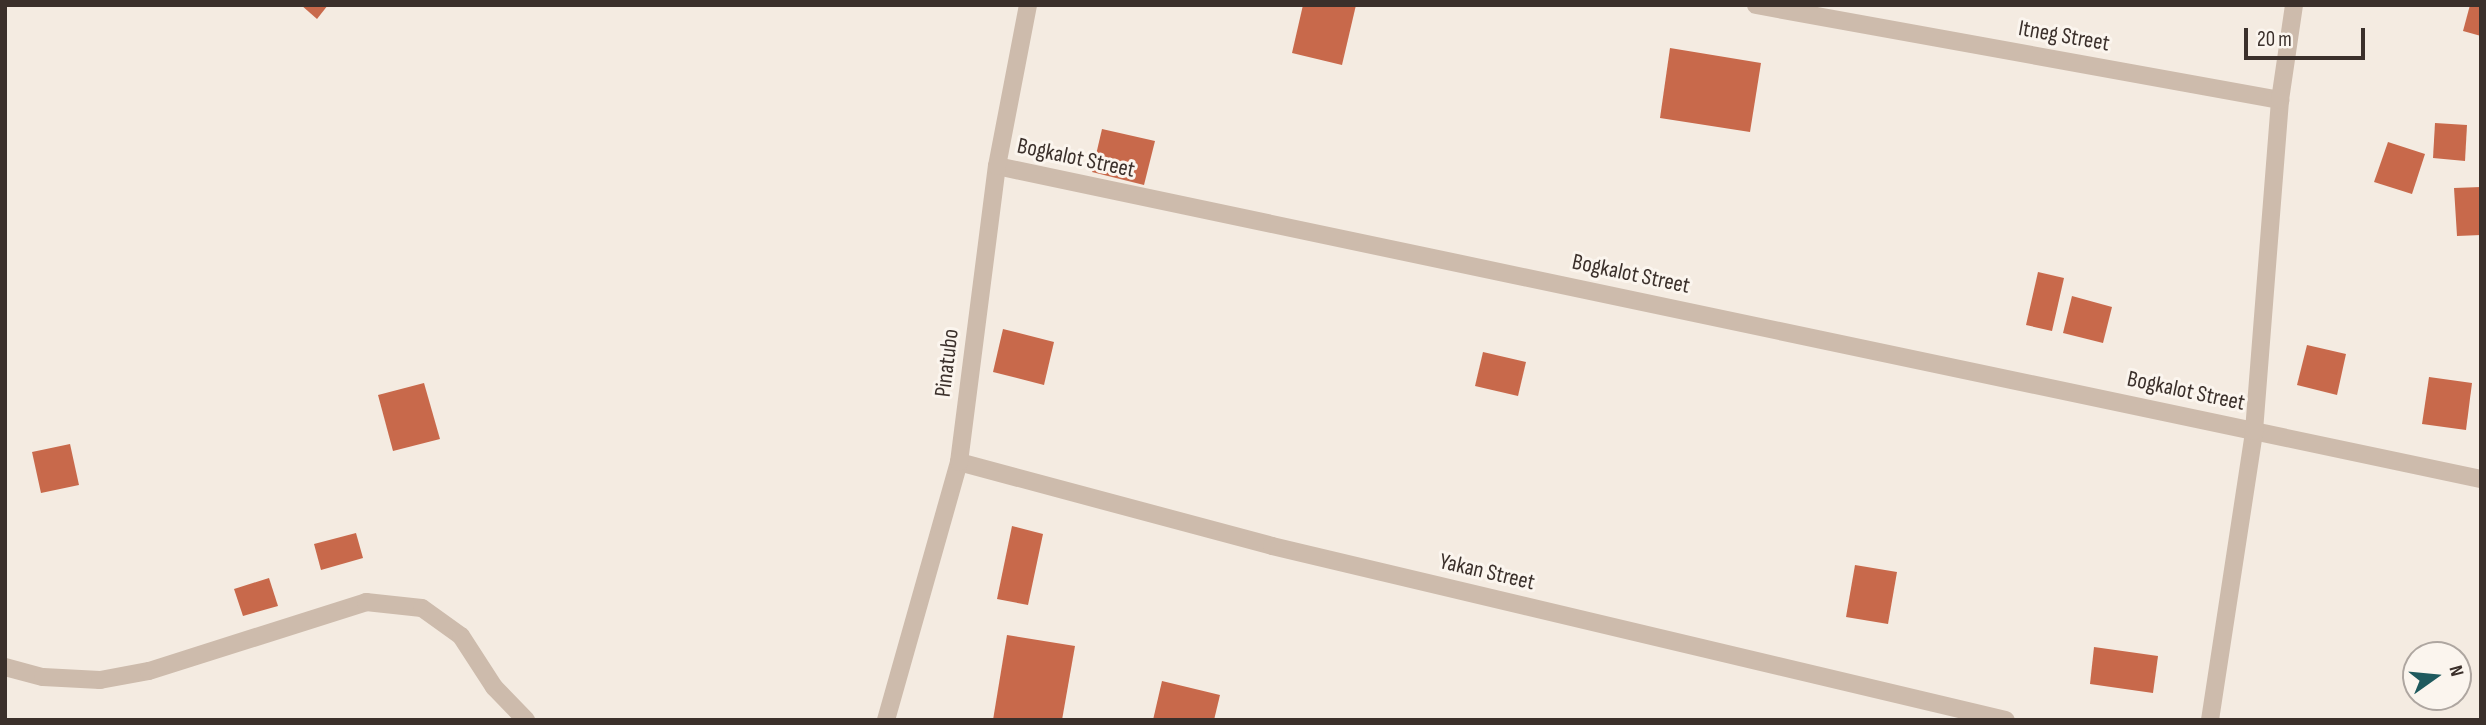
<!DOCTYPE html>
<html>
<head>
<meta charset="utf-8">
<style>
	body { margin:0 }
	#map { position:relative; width:2486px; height:725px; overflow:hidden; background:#f4ebe1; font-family:"Sofia Sans Condensed",sans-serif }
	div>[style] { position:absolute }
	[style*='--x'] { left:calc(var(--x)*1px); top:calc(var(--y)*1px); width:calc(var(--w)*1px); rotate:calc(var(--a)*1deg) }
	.building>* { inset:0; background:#c8694b }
	.minor>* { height:18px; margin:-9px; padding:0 9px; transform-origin:9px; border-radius:9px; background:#cdbbac }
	span { translate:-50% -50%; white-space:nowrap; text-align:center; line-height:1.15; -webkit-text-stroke:6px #fbf5ee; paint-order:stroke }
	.street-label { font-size:23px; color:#3b302b }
	.frame { position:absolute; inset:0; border:7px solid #3b302b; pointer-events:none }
	.north { position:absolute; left:2402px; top:641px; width:70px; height:70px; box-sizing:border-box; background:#fbf5ee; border:2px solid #aea6a0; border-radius:50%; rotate:75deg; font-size:19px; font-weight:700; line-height:28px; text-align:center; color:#3b302b }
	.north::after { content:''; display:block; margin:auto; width:24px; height:32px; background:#1f5a5e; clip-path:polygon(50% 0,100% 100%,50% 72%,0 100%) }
	.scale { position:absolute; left:2244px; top:28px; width:121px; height:32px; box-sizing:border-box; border:4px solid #3b302b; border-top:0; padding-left:9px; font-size:21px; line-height:24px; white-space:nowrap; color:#3b302b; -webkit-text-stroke:5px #fbf5ee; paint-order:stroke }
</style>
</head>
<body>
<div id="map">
	<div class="building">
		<i style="clip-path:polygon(301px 5px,328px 5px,317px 19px)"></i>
		<i style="clip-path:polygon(1303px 5px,1356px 5px,1342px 65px,1292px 53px)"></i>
		<i style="clip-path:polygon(2470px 5px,2481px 5px,2481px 36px,2463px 31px)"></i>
		<i style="clip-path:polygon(1670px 48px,1761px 63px,1750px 132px,1660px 118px)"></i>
		<i style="clip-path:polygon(2435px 123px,2467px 125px,2465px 161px,2433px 158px)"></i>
		<i style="clip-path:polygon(1102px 129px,1155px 141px,1144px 185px,1092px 172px)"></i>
		<i style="clip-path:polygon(2388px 142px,2425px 154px,2412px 194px,2374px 182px)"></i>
		<i style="clip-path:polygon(2481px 187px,2481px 235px,2457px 236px,2454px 188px)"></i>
		<i style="clip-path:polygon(2038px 272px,2064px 278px,2052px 331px,2026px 325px)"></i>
		<i style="clip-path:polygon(2072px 296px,2112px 307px,2103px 343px,2063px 333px)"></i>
		<i style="clip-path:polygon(1003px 329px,1054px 342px,1044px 385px,993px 372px)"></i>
		<i style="clip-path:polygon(2307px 345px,2346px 354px,2337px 395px,2297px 385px)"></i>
		<i style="clip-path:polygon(1483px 352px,1526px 362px,1518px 396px,1475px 386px)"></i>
		<i style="clip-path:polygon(2429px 377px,2472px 383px,2466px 430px,2422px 424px)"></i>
		<i style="clip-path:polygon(424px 383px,440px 439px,393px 451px,378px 395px)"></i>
		<i style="clip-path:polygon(70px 444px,79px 485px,41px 493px,32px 452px)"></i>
		<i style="clip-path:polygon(1012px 526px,1043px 534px,1028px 605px,997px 599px)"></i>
		<i style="clip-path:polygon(356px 533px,363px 558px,321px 570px,314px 544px)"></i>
		<i style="clip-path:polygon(1855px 565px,1897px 572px,1888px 624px,1846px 617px)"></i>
		<i style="clip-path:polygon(269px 578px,278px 606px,243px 616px,234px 589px)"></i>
		<i style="clip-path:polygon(1007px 635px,1075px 646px,1062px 720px,993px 720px)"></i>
		<i style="clip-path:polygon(2094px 647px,2158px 656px,2153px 693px,2090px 684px)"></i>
		<i style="clip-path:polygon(1162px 681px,1220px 695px,1214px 720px,1153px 720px)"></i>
	</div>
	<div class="minor">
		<i style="--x:1756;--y:5;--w:533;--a:10.28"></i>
		<i style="--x:997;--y:166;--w:1517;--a:11.91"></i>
		<i style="--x:959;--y:462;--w:324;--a:15"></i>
		<i style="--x:1272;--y:546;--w:754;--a:13.34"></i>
		<i style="--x:5;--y:667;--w:39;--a:15"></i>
		<i style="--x:43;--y:677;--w:57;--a:3"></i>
		<i style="--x:100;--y:680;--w:50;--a:-10.4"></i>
		<i style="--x:149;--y:671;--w:228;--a:-17.6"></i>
		<i style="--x:366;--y:602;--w:56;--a:6.1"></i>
		<i style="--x:422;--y:608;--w:48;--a:35.7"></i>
		<i style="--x:461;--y:636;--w:61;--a:57.1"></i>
		<i style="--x:494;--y:687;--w:46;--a:45.9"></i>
		<i style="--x:886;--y:720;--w:268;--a:-74.2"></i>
		<i style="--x:959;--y:462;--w:298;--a:-82.7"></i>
		<i style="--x:997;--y:166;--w:164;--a:-79.1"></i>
		<i style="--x:2210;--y:720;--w:292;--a:-81.3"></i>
		<i style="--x:2254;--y:431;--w:332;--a:-85.5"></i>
		<i style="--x:2280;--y:100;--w:96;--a:-81.6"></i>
	</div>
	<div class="street-label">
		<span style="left:2064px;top:36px;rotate:10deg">Itneg Street</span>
		<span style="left:1076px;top:158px;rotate:12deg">Bogkalot Street</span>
		<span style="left:1631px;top:274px;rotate:12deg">Bogkalot Street</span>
		<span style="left:947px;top:363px;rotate:-83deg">Pinatubo</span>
		<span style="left:2186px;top:391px;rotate:12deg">Bogkalot Street</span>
		<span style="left:1487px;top:572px;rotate:13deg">Yakan Street</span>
	</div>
	<div class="frame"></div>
	<div class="north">N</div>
	<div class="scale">20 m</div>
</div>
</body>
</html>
